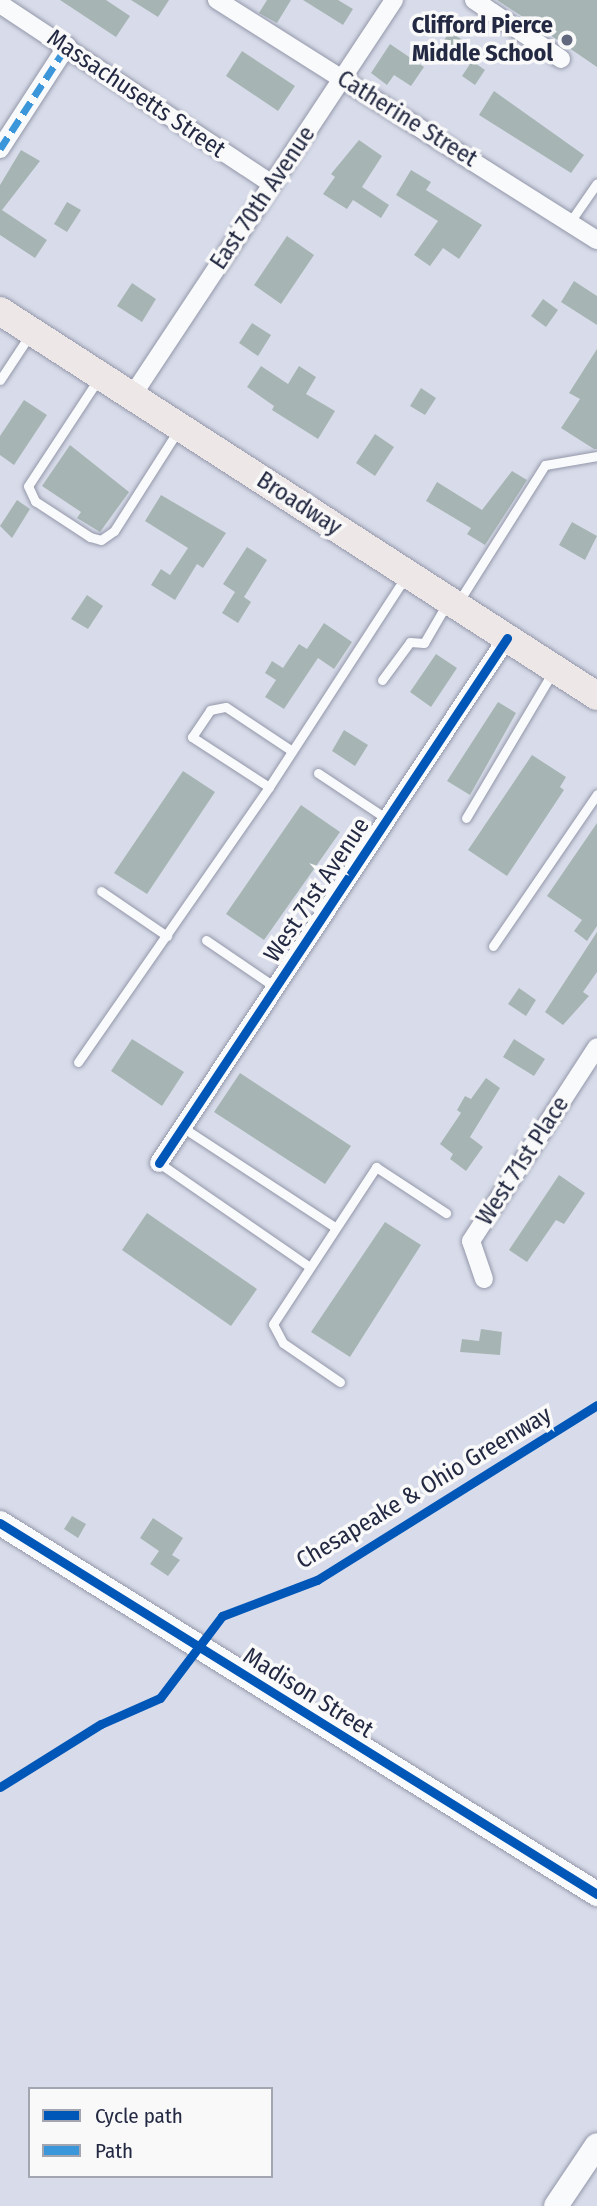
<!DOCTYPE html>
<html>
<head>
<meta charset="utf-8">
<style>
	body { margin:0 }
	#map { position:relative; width:597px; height:2206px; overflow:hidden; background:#d8dcea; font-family:"Fira Sans Condensed",sans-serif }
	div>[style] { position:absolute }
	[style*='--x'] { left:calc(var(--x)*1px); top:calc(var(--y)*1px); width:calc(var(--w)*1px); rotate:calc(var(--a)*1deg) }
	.building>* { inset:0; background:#a6b5b3 }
	.roads { filter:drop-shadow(0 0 2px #9397a9) drop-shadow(0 0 2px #9397a9) }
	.lane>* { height:9px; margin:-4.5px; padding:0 4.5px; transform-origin:4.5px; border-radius:4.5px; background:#f9fafc }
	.street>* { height:18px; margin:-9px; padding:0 9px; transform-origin:9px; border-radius:9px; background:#f9fafc }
	.secondary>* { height:24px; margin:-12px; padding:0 12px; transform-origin:12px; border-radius:12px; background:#f9fafc }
	.primary>* { height:28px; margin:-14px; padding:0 14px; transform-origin:14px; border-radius:14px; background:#ede7e7 }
	.quiet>* { height:7px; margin-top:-3.5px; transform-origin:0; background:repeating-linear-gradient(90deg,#3b96da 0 14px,transparent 0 21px) }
	.cycleway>* { height:9px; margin:-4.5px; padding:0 4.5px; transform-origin:4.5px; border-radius:4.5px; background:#0057b8 }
	.dots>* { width:19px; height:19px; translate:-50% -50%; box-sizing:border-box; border:4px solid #f9f9f9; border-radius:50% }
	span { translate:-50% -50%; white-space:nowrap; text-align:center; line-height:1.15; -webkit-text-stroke:7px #f9f9f9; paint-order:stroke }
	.poi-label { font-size:24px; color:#232942; font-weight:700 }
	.right { translate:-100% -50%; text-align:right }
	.street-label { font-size:24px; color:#232942 }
	.legend { position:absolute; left:28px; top:2087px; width:245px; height:91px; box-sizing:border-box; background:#f9f9f9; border:2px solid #a3a6b0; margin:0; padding:9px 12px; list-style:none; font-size:21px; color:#232942 }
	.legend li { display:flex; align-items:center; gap:14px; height:35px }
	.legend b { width:35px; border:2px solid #a3a6b0 }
</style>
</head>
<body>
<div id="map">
	<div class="building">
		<i style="clip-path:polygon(60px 0,106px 0,130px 16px,116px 37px)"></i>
		<i style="clip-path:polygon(131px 0,169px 0,158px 17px)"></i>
		<i style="clip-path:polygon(267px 0,291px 0,277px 23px,259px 13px)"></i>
		<i style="clip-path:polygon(303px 0,338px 0,353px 9px,343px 25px)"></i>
		<i style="clip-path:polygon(497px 0,597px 0,597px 67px,534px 24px)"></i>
		<i style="clip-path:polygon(450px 31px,476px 50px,467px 63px,441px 45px)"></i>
		<i style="clip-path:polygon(390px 44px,424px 67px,411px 86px,394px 75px,387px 85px,371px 73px)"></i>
		<i style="clip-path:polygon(242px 51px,295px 86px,278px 111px,226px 76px)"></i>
		<i style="clip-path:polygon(472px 61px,485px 70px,475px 85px,462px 76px)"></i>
		<i style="clip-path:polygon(494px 91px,584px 155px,571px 173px,479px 115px)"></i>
		<i style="clip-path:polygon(359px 140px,382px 156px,362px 187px,389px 205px,381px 218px,353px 200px,347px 209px,323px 194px,335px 177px,331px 174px)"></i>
		<i style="clip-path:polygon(21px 150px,40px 161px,2px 210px,47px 240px,35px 258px,0 235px,0 185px)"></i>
		<i style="clip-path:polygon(411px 170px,431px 182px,426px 190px,482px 225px,459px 259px,443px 248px,430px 266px,414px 255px,438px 221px,396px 195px)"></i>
		<i style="clip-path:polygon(67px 202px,81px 210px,67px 232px,54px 224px)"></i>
		<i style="clip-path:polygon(287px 236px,314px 255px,281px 304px,254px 285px)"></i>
		<i style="clip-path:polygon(574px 281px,597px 296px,597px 325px,561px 302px)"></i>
		<i style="clip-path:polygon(132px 283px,156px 299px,142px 322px,117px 306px)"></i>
		<i style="clip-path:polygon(543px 299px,558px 310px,546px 327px,531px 316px)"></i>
		<i style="clip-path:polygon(252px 323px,271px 335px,258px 356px,239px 343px)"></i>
		<i style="clip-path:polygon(597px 349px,597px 449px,594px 449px,561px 428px,580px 399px,569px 393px)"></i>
		<i style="clip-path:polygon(261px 366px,288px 384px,299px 366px,316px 377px,306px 394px,335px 411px,318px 439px,272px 410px,274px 406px,247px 387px)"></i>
		<i style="clip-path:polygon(421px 388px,436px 398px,425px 415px,410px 406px)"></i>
		<i style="clip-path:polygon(24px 400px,47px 415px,14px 465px,0 455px,0 436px)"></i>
		<i style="clip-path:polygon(375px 434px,394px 447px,375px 476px,356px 463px)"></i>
		<i style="clip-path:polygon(70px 445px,129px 492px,100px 532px,77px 518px,81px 512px,42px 486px)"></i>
		<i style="clip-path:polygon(512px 471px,527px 480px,485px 545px,467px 534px,471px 528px,426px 501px,437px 482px,482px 510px)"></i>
		<i style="clip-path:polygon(161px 495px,226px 533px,203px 568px,197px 564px,175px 600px,151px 585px,161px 569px,170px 575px,188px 548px,145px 521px)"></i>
		<i style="clip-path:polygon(17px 500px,30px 509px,12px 538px,0 526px)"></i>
		<i style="clip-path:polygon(572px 522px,597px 536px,585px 560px,559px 545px)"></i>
		<i style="clip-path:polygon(247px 547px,267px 560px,244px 597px,251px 602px,238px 623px,222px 613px,235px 592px,223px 584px)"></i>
		<i style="clip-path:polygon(87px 595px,103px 606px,88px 629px,71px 619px)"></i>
		<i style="clip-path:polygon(324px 623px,352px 642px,334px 669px,318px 658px,284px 709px,265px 697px,276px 680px,265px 673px,272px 661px,283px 668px,299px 644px,307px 649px)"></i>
		<i style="clip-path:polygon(436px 654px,457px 668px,431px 707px,410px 692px)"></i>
		<i style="clip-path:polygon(498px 702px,516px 713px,470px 795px,447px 781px)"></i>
		<i style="clip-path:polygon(344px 730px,368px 745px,355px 766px,332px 751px)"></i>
		<i style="clip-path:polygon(532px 755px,566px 777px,560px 787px,564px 790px,507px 876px,468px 850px)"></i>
		<i style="clip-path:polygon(183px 771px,215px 792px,147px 894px,114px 873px)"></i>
		<i style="clip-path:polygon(301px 805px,340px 832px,264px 940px,226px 914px)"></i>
		<i style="clip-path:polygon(597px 823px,597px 926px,587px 941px,574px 931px,582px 920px,547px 896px)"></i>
		<i style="clip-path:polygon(597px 932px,597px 972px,583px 992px,589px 996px,563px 1025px,545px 1012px)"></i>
		<i style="clip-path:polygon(519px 988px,536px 1000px,526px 1016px,508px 1004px)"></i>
		<i style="clip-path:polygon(132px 1039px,184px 1072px,162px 1106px,111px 1071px)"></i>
		<i style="clip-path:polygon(514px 1039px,545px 1059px,534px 1076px,503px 1057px)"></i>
		<i style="clip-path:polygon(240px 1073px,351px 1146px,325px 1184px,214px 1112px)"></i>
		<i style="clip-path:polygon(486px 1078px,500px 1088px,470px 1137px,483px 1147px,466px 1171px,450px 1159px,453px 1154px,440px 1144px,461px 1113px,457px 1110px,465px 1096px,471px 1099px)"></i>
		<i style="clip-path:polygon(559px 1175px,585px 1193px,564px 1224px,556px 1220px,527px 1262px,509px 1250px)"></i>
		<i style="clip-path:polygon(147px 1213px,257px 1289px,231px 1326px,122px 1250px)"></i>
		<i style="clip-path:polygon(385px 1222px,421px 1245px,350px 1357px,311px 1332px)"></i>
		<i style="clip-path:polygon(481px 1329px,502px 1332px,500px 1355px,460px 1352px,462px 1339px,479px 1341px)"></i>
		<i style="clip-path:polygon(72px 1516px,86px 1524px,78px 1538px,64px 1529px)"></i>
		<i style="clip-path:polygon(153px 1518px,183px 1538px,172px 1555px,180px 1560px,168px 1576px,150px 1564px,159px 1551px,140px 1538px)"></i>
	</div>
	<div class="roads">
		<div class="lane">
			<i style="--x:570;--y:222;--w:47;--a:-55.3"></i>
			<i style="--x:99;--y:378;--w:129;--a:123.3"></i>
			<i style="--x:28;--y:486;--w:17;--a:65"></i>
			<i style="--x:35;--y:501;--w:66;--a:33.2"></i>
			<i style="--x:90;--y:537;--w:11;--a:15"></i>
			<i style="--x:101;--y:540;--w:16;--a:-35"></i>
			<i style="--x:114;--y:531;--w:121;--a:-57.5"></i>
			<i style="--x:0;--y:380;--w:53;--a:-56.6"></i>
			<i style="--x:459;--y:601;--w:161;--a:-57.7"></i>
			<i style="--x:545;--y:465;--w:53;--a:-9.8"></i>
			<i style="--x:382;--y:680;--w:47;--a:-53.6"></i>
			<i style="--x:410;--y:642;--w:14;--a:4"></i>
			<i style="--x:424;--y:643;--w:44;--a:-59.9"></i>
			<i style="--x:318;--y:773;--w:83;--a:33.7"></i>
			<i style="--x:269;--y:787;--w:92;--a:-147"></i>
			<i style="--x:192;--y:737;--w:32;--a:-56"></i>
			<i style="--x:210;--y:710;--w:16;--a:-11"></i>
			<i style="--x:226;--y:707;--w:79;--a:33.7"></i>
			<i style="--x:466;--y:818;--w:169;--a:-59.3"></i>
			<i style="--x:101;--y:891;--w:80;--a:34.3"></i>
			<i style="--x:206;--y:940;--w:83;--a:34.3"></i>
			<i style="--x:493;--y:946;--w:184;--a:-55.6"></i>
			<i style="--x:78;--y:1062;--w:335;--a:-55.2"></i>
			<i style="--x:269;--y:787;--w:252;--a:-57"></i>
			<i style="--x:182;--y:1127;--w:183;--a:33.2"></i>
			<i style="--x:159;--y:1163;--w:183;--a:34.6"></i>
			<i style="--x:340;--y:1382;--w:69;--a:-145.6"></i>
			<i style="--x:283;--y:1343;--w:21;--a:-118"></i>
			<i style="--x:273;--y:1324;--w:188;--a:-56.7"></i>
			<i style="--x:376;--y:1167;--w:84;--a:33.3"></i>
		</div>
		<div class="street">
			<i style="--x:217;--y:0;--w:449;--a:32.3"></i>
			<i style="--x:474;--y:0;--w:105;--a:34.1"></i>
			<i style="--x:0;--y:4;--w:326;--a:33.5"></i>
			<i style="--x:0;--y:149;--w:123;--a:-57"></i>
			<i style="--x:132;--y:396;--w:475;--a:-56.5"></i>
			<i style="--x:159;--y:1163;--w:630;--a:-56.46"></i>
			<i style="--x:484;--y:1279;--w:40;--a:-108.9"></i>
			<i style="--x:471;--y:1241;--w:231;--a:-57"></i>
		</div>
		<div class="secondary">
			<i style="--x:0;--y:1523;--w:703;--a:31.86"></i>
			<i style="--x:556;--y:2206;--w:73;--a:-56.1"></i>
		</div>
		<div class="primary">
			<i style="--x:0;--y:311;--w:710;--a:32.82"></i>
		</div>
	</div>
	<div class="quiet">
		<i style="--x:0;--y:149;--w:123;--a:-57"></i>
	</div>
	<div class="cycleway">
		<i style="--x:159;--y:1163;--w:630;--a:-56.46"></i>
		<i style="--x:0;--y:1523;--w:703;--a:31.86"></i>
		<i style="--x:0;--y:1787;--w:119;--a:-32"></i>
		<i style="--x:101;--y:1724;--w:64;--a:-23.8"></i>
		<i style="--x:160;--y:1698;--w:103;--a:-52.9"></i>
		<i style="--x:222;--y:1616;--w:102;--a:-20.8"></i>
		<i style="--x:317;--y:1580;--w:330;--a:-32"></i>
	</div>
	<div class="dots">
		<i style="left:567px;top:40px;background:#62687d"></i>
	</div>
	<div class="poi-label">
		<span class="right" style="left:553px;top:40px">Clifford Pierce<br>Middle School</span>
	</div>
	<div class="street-label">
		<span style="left:136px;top:94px;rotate:34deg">Massachusetts Street</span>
		<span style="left:407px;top:119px;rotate:32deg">Catherine Street</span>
		<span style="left:263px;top:198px;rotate:-56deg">East 70th Avenue</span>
		<span style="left:299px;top:504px;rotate:33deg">Broadway</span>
		<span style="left:317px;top:890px;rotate:-56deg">West 71st Avenue</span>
		<span style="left:523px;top:1161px;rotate:-57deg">West 71st Place</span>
		<span style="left:424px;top:1488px;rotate:-31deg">Chesapeake &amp; Ohio Greenway</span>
		<span style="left:308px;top:1693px;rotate:32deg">Madison Street</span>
	</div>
	<ul class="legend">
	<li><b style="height:9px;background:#0057b8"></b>Cycle path</li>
	<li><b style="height:9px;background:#3b96da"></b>Path</li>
	</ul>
</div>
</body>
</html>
